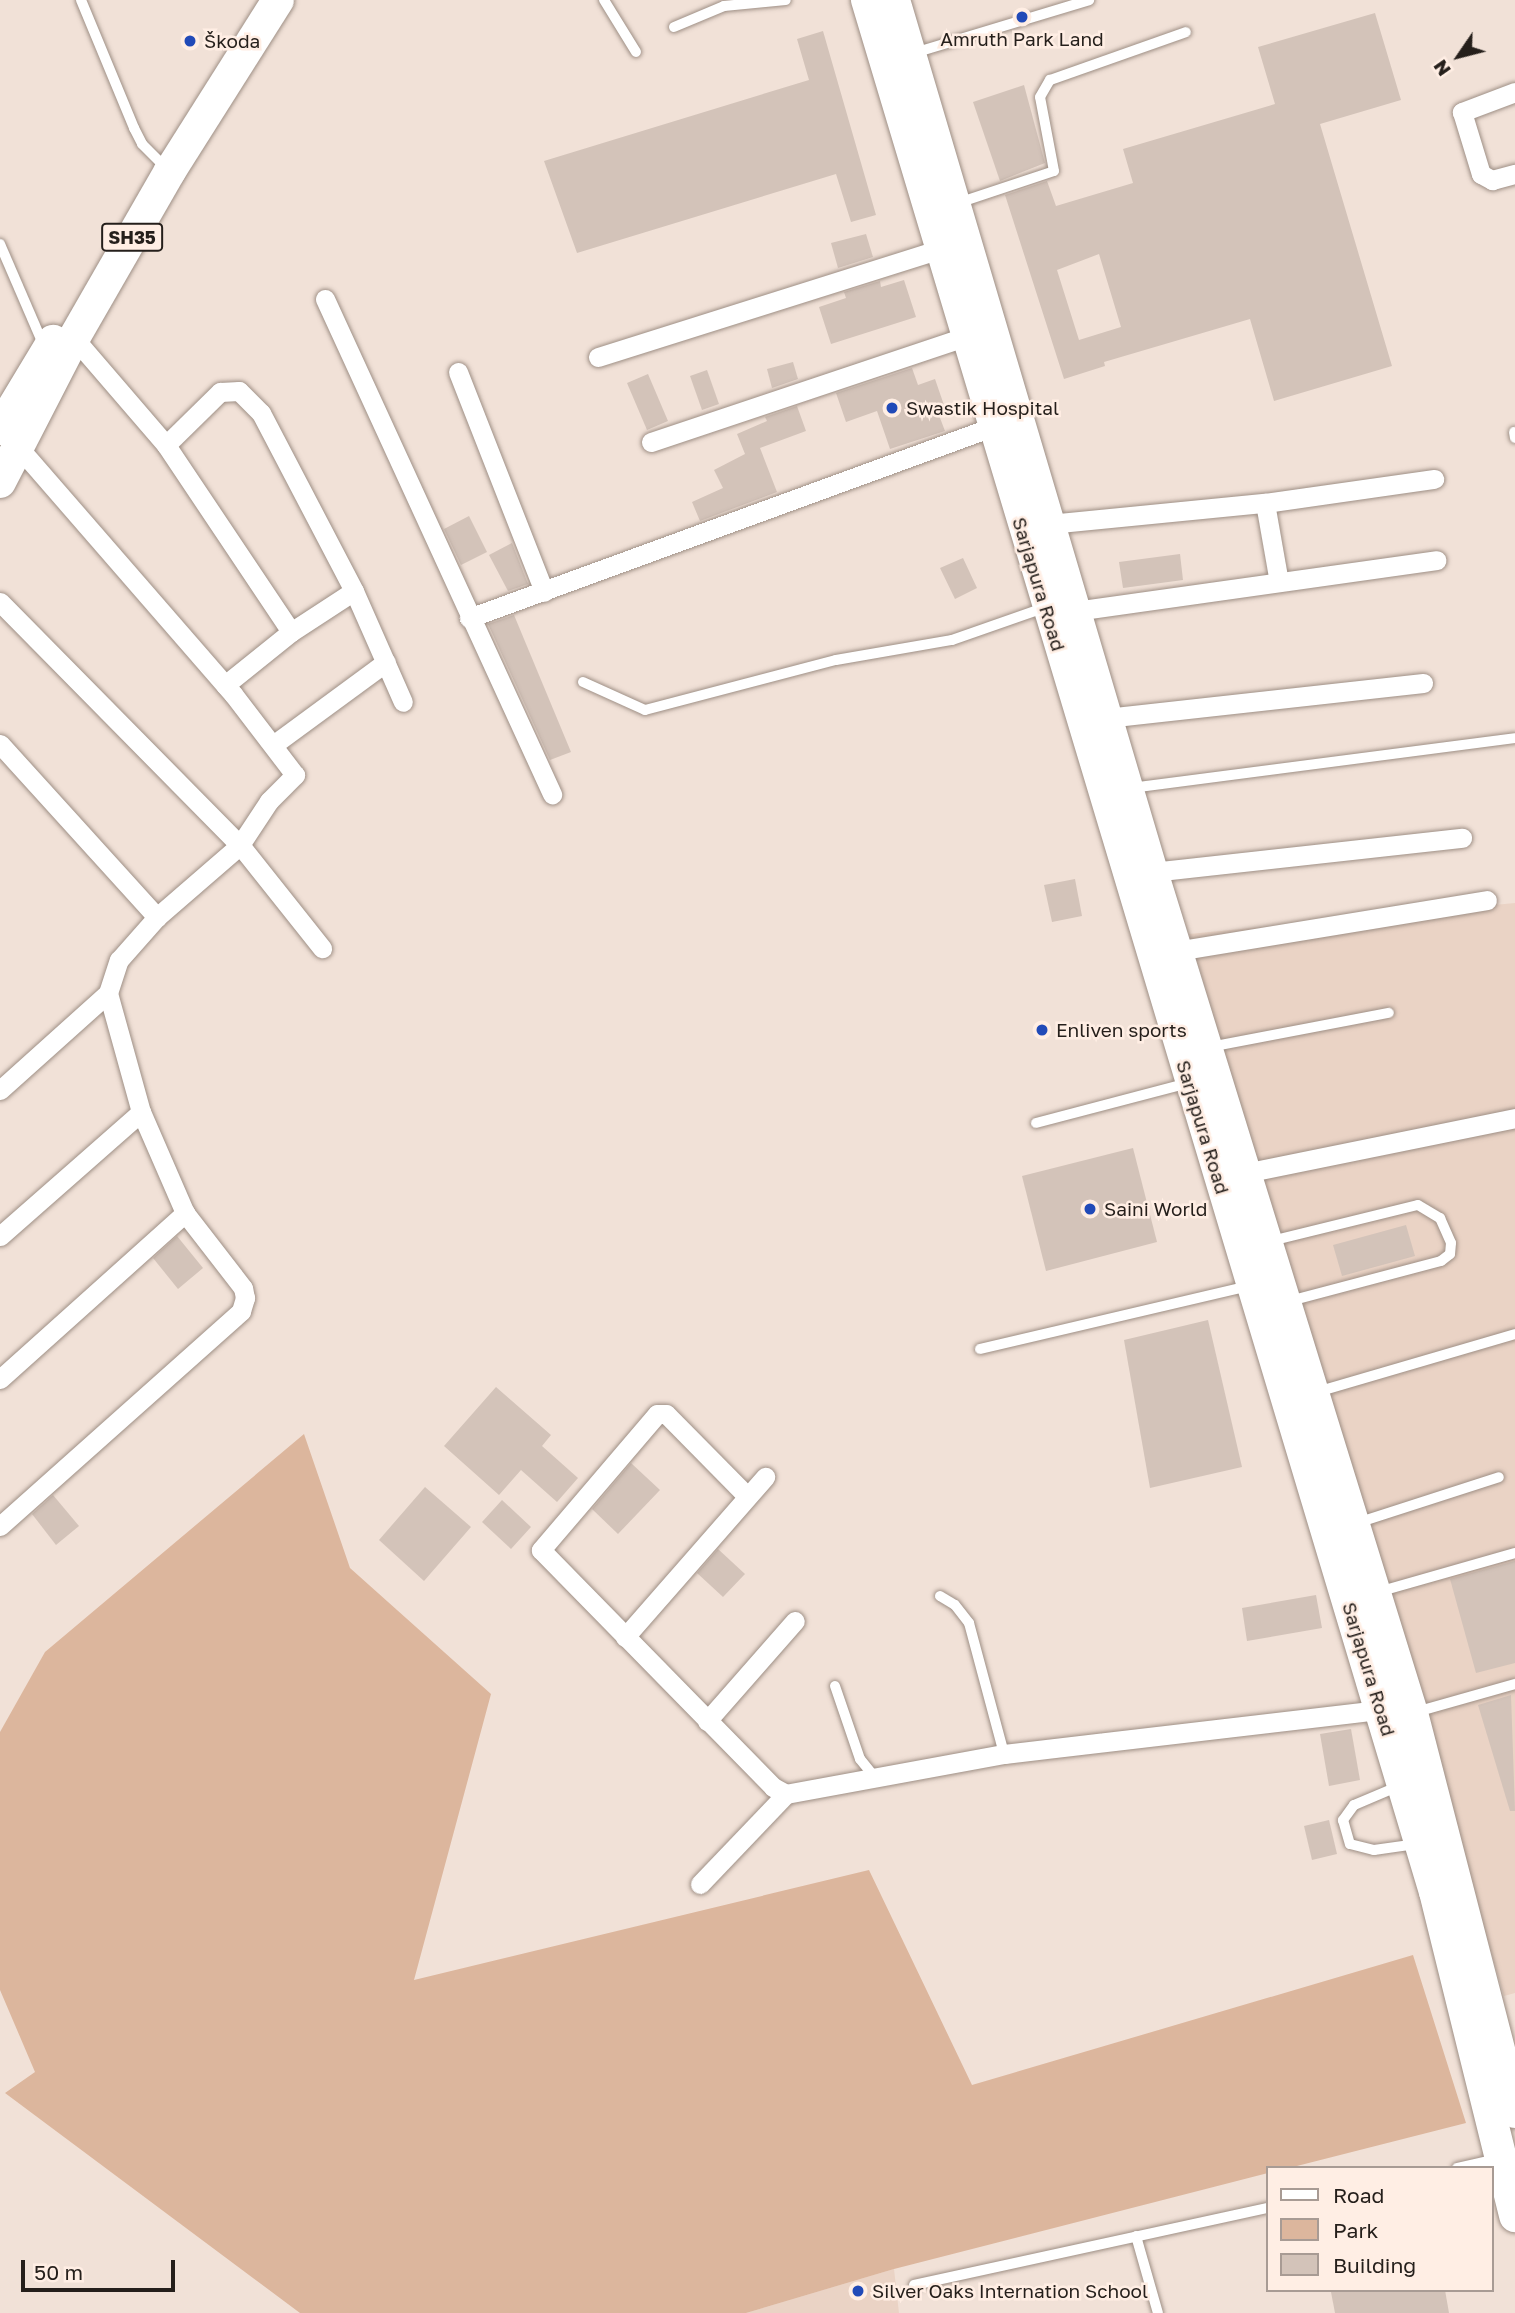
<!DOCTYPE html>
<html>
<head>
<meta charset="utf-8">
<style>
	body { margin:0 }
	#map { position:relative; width:1515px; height:2313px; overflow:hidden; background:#f1e1d7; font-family:"Golos Text",sans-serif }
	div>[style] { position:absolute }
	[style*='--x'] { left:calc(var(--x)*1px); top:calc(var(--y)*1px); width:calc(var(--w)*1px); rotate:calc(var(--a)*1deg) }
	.built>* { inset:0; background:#ead3c5 }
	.green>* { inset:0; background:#dcb69d }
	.building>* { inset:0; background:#d3c3b9 }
	.roads { filter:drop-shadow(0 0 2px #9e8f85) drop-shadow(0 0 2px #9e8f85) }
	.lane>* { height:10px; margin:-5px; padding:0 5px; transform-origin:5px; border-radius:5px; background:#fff }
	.street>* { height:19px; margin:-9.5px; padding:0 9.5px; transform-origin:9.5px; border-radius:9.5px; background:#fff }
	.primary>* { height:32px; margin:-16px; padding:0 16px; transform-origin:16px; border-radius:16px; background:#fff }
	.dots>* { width:19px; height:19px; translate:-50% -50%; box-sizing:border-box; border:4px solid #ffeee4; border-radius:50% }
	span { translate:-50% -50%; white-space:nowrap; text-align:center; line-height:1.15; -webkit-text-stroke:5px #ffeee4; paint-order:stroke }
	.shield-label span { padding:2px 5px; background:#ffeee4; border:2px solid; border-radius:5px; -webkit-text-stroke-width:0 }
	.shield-label { font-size:18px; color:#251f1b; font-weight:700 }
	.poi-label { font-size:19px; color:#251f1b }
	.left { translate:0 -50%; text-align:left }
	.street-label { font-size:19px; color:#251f1b }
	.legend { position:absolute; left:1266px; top:2166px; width:228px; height:126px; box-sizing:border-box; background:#ffeee4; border:2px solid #a89b94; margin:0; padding:9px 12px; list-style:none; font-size:21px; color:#251f1b }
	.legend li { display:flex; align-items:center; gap:14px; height:35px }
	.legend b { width:35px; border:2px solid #a89b94 }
	.north { position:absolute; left:1424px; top:21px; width:70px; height:70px; -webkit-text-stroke:5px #ffeee4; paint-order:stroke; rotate:235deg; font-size:19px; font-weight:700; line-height:28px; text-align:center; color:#251f1b }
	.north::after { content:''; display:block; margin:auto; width:24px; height:32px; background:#251f1b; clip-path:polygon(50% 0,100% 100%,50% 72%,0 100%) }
	.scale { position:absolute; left:21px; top:2260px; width:154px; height:32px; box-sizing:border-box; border:4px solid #251f1b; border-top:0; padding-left:9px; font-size:21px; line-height:24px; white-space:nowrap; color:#251f1b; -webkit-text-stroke:5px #ffeee4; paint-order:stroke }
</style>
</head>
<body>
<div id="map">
	<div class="built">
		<i style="clip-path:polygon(1515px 903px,1515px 1993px,1504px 1996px,1189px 934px)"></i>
		<i style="clip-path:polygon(894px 2269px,899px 2313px,746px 2313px)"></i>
	</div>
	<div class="green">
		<i style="clip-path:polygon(304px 1434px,350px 1568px,491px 1694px,414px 1980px,869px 1870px,972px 2085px,1413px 1955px,1466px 2123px,1289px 2168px,1268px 2168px,1268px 2173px,894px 2269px,746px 2313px,300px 2313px,5px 2093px,35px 2072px,0 1990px,0 1732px,45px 1652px)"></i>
	</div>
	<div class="building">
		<i style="clip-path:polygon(evenodd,1375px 13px,1401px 100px,1320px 124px,1392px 366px,1274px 401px,1250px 319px,1104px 362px,1105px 366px,1064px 379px,1005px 195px,1047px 181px,1056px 206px,1133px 183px,1123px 149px,1275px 104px,1258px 47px,1375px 13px,1099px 254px,1121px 327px,1079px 340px,1057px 270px,1099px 254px)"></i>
		<i style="clip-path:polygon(823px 31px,876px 215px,851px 222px,836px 174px,577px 253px,544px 161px,809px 80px,797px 39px)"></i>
		<i style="clip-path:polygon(1024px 85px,1045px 163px,1000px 181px,973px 102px)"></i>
		<i style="clip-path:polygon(866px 234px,873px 257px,838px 268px,831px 243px)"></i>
		<i style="clip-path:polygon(904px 280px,916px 317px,831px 344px,819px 307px,846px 298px,844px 292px,880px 281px,881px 287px)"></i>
		<i style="clip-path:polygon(793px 362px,798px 379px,772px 388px,767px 369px)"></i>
		<i style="clip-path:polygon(912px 368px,918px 385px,935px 379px,945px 408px,937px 410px,945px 431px,890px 449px,877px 411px,846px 422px,836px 393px)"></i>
		<i style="clip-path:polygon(707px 370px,719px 404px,702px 410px,690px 376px)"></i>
		<i style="clip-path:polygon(648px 374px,668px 421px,647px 430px,627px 383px)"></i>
		<i style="clip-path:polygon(797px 406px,806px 431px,760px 448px,777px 492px,700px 521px,692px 502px,723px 488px,714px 470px,745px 454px,737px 434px,767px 421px,765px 417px)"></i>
		<i style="clip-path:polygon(469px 516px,487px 552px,461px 565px,444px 529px)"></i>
		<i style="clip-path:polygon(512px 543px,528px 584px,508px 591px,489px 555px)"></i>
		<i style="clip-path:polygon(1180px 554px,1183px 580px,1123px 588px,1119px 562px)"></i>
		<i style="clip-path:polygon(963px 558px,977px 588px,955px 599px,940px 568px)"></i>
		<i style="clip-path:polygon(514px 615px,571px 752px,550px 760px,488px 624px)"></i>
		<i style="clip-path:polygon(1075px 879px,1082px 916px,1052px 922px,1044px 885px)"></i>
		<i style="clip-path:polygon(1133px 1148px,1157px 1242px,1046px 1271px,1022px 1176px)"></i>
		<i style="clip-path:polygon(1406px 1225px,1415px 1256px,1342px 1276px,1333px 1245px)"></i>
		<i style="clip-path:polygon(177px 1236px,203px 1268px,178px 1289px,153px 1258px)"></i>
		<i style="clip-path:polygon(1208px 1320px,1242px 1467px,1150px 1488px,1124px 1340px)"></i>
		<i style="clip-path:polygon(496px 1387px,551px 1435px,542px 1446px,578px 1478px,557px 1502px,521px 1470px,499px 1495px,444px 1446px)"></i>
		<i style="clip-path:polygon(631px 1463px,660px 1490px,618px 1534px,592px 1509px)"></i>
		<i style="clip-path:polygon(425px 1487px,471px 1527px,424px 1581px,379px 1540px)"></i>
		<i style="clip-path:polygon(53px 1495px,79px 1526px,56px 1545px,32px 1514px)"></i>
		<i style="clip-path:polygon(502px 1500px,531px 1527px,511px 1549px,482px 1522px)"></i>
		<i style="clip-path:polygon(718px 1549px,745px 1574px,723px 1597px,697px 1573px)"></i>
		<i style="clip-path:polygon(1515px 1561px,1515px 1663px,1476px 1673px,1450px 1579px)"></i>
		<i style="clip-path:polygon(1316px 1595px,1322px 1628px,1247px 1641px,1242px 1608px)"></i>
		<i style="clip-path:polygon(1511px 1695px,1515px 1811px,1510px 1811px,1478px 1705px)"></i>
		<i style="clip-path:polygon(1351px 1729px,1360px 1780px,1329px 1786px,1320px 1734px)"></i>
		<i style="clip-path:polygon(1329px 1820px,1337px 1854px,1312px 1860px,1304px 1826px)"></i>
		<i style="clip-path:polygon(1445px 2290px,1449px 2313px,1335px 2313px,1331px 2292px)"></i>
	</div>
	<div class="roads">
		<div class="lane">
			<i style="--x:81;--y:0;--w:139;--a:67.5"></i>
			<i style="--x:134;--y:128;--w:18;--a:63"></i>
			<i style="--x:142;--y:144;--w:35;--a:45"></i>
			<i style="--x:604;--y:0;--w:61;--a:58.4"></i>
			<i style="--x:674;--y:27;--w:54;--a:-22.8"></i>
			<i style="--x:724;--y:6;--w:62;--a:-5.5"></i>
			<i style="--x:914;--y:53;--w:183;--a:-16.8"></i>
			<i style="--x:958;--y:203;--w:101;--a:-18.4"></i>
			<i style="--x:1054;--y:171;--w:75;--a:-100.7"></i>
			<i style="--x:1040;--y:97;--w:20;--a:-60"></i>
			<i style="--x:1050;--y:80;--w:144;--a:-19.4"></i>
			<i style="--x:0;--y:244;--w:111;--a:66.7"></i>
			<i style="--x:1514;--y:432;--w:6;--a:81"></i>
			<i style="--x:583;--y:682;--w:68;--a:24.3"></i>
			<i style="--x:645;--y:710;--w:197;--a:-14.7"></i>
			<i style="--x:836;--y:660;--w:118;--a:-9.8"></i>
			<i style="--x:952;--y:640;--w:100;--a:-19.3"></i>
			<i style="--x:1131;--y:788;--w:387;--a:-7.4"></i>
			<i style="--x:1210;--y:1047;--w:182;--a:-10.8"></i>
			<i style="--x:1036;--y:1123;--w:157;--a:-14.7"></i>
			<i style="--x:1271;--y:1241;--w:151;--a:-13.8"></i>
			<i style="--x:1418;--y:1205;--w:26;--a:31"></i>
			<i style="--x:1440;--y:1218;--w:27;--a:66"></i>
			<i style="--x:1451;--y:1243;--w:11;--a:95"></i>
			<i style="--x:1450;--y:1254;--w:11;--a:142"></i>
			<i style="--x:1441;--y:1261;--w:156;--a:165.2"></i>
			<i style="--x:980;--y:1349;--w:275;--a:-13.2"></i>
			<i style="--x:1317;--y:1392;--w:206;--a:-16.3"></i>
			<i style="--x:1357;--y:1523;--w:149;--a:-17.9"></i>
			<i style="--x:1378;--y:1592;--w:142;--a:-15.9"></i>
			<i style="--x:940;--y:1596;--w:17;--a:31"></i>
			<i style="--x:955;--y:1605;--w:23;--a:52"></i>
			<i style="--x:969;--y:1623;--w:136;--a:75"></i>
			<i style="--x:835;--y:1686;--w:77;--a:71.1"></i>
			<i style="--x:860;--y:1759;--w:26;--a:51"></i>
			<i style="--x:1416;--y:1712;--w:103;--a:-15.8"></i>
			<i style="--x:1399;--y:1786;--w:49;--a:157.1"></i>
			<i style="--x:1354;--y:1805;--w:19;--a:126"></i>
			<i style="--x:1343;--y:1820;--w:25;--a:74"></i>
			<i style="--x:1350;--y:1844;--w:25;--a:14"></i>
			<i style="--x:1374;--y:1850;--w:42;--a:-8.1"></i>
			<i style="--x:1457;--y:2168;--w:41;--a:-12.7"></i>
			<i style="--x:1136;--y:2236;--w:80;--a:74.1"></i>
			<i style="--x:914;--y:2285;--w:362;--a:-12.3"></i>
		</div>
		<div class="street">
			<i style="--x:1515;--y:92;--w:57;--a:159.3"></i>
			<i style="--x:1462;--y:112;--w:65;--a:73"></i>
			<i style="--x:1481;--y:174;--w:13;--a:29"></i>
			<i style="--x:1492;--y:180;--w:24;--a:-15"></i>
			<i style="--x:325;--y:299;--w:545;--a:65.36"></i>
			<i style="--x:74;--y:338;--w:141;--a:49.3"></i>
			<i style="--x:166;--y:445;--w:76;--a:-44.5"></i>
			<i style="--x:220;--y:392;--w:19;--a:-3"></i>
			<i style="--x:239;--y:391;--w:31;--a:45"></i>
			<i style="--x:261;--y:413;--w:201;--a:62.4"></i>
			<i style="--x:354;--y:591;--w:121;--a:66.2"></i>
			<i style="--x:598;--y:357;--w:359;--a:-17.5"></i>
			<i style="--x:458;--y:372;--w:236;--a:68.6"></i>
			<i style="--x:651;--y:442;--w:333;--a:-18.5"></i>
			<i style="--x:166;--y:445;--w:225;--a:56.2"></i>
			<i style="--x:291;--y:632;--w:75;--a:-33.1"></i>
			<i style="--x:1265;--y:503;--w:80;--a:80"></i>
			<i style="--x:1049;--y:524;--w:217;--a:-5.6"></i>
			<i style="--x:1265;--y:503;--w:171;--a:-8.1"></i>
			<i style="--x:0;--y:602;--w:342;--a:45.4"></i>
			<i style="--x:240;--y:845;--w:132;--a:51.5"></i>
			<i style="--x:1075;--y:611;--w:365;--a:-8"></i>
			<i style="--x:469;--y:618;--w:568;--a:-20.06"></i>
			<i style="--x:225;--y:685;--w:85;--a:-38.8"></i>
			<i style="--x:1106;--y:718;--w:319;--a:-6.3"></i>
			<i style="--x:0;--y:744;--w:234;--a:47.8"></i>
			<i style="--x:157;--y:917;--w:110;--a:-40.9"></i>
			<i style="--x:240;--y:845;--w:53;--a:-56.6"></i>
			<i style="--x:269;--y:801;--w:37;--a:-45"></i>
			<i style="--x:295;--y:775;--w:102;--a:-127.4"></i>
			<i style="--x:233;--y:694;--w:325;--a:-131"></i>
			<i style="--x:273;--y:745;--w:140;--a:-36.3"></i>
			<i style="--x:1152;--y:872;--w:312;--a:-6.3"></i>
			<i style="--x:1176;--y:951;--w:315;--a:-9.3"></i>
			<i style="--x:0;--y:1090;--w:145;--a:-41.9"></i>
			<i style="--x:1245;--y:1173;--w:276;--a:-11.5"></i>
			<i style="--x:0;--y:1236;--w:188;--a:-41.3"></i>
			<i style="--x:0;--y:1379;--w:249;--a:-41.9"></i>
			<i style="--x:747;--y:1496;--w:115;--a:-134.6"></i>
			<i style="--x:666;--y:1414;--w:9;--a:180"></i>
			<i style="--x:657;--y:1414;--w:179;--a:130.5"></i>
			<i style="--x:541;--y:1550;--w:332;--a:45.6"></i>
			<i style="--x:773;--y:1787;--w:15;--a:28"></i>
			<i style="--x:786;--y:1794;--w:222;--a:-10.4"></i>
			<i style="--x:1004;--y:1754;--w:380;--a:-6.7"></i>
			<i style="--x:0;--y:1526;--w:323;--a:-41.7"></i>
			<i style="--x:241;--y:1311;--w:14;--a:-73"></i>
			<i style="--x:245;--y:1298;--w:10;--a:-101"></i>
			<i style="--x:243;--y:1288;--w:95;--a:-127.7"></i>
			<i style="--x:185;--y:1213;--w:110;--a:-113.5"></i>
			<i style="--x:141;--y:1112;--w:123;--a:-105.5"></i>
			<i style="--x:108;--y:993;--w:35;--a:-72"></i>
			<i style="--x:119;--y:960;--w:57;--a:-48.5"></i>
			<i style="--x:625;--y:1637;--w:213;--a:-48.8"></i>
			<i style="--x:707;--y:1721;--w:133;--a:-48.7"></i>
			<i style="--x:700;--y:1884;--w:124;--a:-46.3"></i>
		</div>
		<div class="primary">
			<i style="--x:867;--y:0;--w:1975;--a:73.29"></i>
			<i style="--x:1435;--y:1892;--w:334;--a:76.1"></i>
			<i style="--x:894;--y:0;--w:909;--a:73.52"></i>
			<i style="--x:1152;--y:872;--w:880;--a:72.82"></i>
			<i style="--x:1412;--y:1713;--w:412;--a:75.5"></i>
			<i style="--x:0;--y:429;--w:103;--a:-58.9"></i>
			<i style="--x:0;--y:482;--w:162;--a:-62.8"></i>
			<i style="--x:74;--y:338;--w:193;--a:-60.1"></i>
			<i style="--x:170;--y:171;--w:202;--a:-57.7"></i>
		</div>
	</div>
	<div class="dots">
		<i style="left:1022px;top:17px;background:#214ab8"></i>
		<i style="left:190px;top:41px;background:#214ab8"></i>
		<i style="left:892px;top:408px;background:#214ab8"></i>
		<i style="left:1042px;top:1030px;background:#214ab8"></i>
		<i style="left:1090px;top:1209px;background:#214ab8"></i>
		<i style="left:858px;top:2291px;background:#214ab8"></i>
	</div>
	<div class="shield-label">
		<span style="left:132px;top:237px">SH35</span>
	</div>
	<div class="poi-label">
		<span style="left:1022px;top:39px">Amruth Park Land</span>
		<span class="left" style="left:204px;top:41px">Škoda</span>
		<span class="left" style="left:906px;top:408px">Swastik Hospital</span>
		<span class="left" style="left:1056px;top:1030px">Enliven sports</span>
		<span class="left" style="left:1104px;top:1209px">Saini World</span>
		<span class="left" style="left:872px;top:2291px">Silver Oaks Internation School</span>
	</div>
	<div class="street-label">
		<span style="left:1039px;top:584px;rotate:73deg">Sarjapura Road</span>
		<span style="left:1203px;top:1127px;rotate:73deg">Sarjapura Road</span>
		<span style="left:1369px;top:1669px;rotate:73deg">Sarjapura Road</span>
	</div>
	<ul class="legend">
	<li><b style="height:9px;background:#fff"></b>Road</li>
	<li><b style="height:19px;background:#dcb69d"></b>Park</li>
	<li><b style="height:19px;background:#d3c3b9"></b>Building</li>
	</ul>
	<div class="north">N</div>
	<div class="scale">50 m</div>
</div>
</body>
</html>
